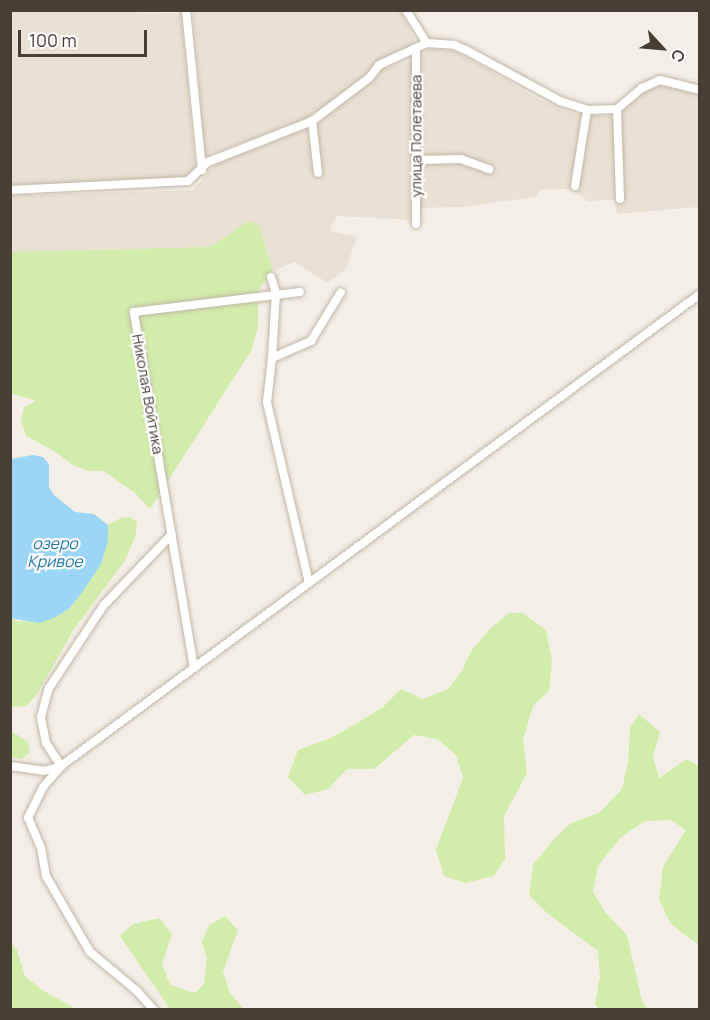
<!DOCTYPE html>
<html>
<head>
<meta charset="utf-8">
<style>
	body { margin:0 }
	#map { position:relative; width:710px; height:1020px; overflow:hidden; background:#f4efe6; font-family:Manrope,sans-serif }
	div>[style] { position:absolute }
	[style*='--x'] { left:calc(var(--x)*1px); top:calc(var(--y)*1px); width:calc(var(--w)*1px); rotate:calc(var(--a)*1deg) }
	.residential>* { inset:0; background:#e9e1d3 }
	.green>* { inset:0; background:#d2edab }
	.water>* { inset:0; background:#9cd6f7 }
	.roads { filter:drop-shadow(0 0 2px #c1b7a7) drop-shadow(0 0 2px #c1b7a7) }
	.street>* { height:8px; margin:-4px; padding:0 4px; transform-origin:4px; border-radius:4px; background:#fff }
	span { translate:-50% -50%; white-space:nowrap; text-align:center; line-height:1.15; -webkit-text-stroke:4.5px #fff; paint-order:stroke }
	.street-label { font-size:15px; color:#483f34 }
	.water-label { font-size:16px; color:#2178ad; font-style:italic }
	.frame { position:absolute; inset:0; border:12px solid #483f34; pointer-events:none }
	.north { position:absolute; left:632px; top:18px; width:60px; height:60px; -webkit-text-stroke:4px #fff; paint-order:stroke; rotate:116deg; font-size:16px; font-weight:700; line-height:24px; text-align:center; color:#483f34 }
	.north::after { content:''; display:block; margin:auto; width:21px; height:27px; background:#483f34; clip-path:polygon(50% 0,100% 100%,50% 72%,0 100%) }
	.scale { position:absolute; left:18px; top:30px; width:129px; height:27px; box-sizing:border-box; border:3px solid #483f34; border-top:0; padding-left:8px; font-size:18px; line-height:21px; white-space:nowrap; color:#483f34; -webkit-text-stroke:4px #fff; paint-order:stroke }
</style>
</head>
<body>
<div id="map">
	<div class="residential">
		<i style="clip-path:polygon(218px 10px,401px 11px,414px 39px,411px 49px,305px 119px,205px 156px,193px 12px)"></i>
		<i style="clip-path:polygon(10px 11px,182px 13px,195px 170px,186px 178px,11px 185px)"></i>
		<i style="clip-path:polygon(428px 48px,456px 51px,540px 100px,581px 116px,615px 116px,635px 97px,660px 85px,699px 95px,699px 207px,617px 214px,615px 200px,588px 201px,571px 189px,539px 190px,537px 197px,460px 207px,420px 208px,423px 56px)"></i>
		<i style="clip-path:polygon(413px 60px,411px 220px,336px 216px,330px 231px,357px 237px,346px 269px,328px 283px,294px 262px,273px 271px,258px 224px,247px 222px,210px 247px,11px 252px,10px 196px,193px 190px,216px 164px,306px 129px,371px 82px,380px 70px)"></i>
	</div>
	<div class="green">
		<i style="clip-path:polygon(247px 222px,258px 223px,273px 271px,258px 290px,258px 328px,251px 351px,150px 509px,135px 493px,104px 471px,88px 471px,71px 464px,56px 452px,26px 436px,21px 419px,24px 407px,36px 401px,11px 393px,10px 252px,210px 247px)"></i>
		<i style="clip-path:polygon(130px 517px,137px 522px,136px 535px,124px 562px,74px 629px,37px 694px,26px 706px,13px 707px,10px 705px,10px 618px,20px 622px,70px 608px,101px 564px,108px 541px,108px 525px,121px 518px)"></i>
		<i style="clip-path:polygon(509px 613px,523px 613px,546px 630px,552px 661px,549px 691px,533px 706px,523px 740px,527px 773px,504px 816px,505px 859px,494px 876px,465px 883px,444px 876px,436px 850px,463px 778px,456px 755px,437px 739px,414px 735px,374px 769px,347px 769px,328px 789px,305px 795px,288px 777px,298px 750px,331px 738px,357px 723px,383px 707px,401px 689px,423px 699px,448px 689px,462px 671px,471px 651px,491px 628px)"></i>
		<i style="clip-path:polygon(639px 714px,660px 732px,653px 757px,659px 778px,687px 759px,699px 767px,699px 945px,671px 924px,659px 900px,663px 867px,686px 830px,671px 820px,645px 821px,620px 838px,598px 866px,593px 892px,605px 912px,627px 935px,642px 1001px,648px 1009px,600px 1009px,595px 1005px,600px 976px,598px 951px,547px 913px,529px 895px,533px 865px,553px 840px,571px 823px,599px 813px,622px 789px,628px 762px,630px 728px)"></i>
		<i style="clip-path:polygon(11px 731px,28px 742px,30px 753px,21px 759px,11px 757px)"></i>
		<i style="clip-path:polygon(225px 916px,238px 930px,223px 972px,229px 991px,243px 1009px,170px 1009px,120px 936px,133px 924px,159px 918px,172px 934px,162px 964px,170px 985px,195px 993px,204px 984px,207px 957px,202px 942px,209px 925px)"></i>
		<i style="clip-path:polygon(10px 942px,17px 950px,25px 976px,42px 990px,76px 1009px,11px 1009px)"></i>
	</div>
	<div class="water">
		<i style="clip-path:polygon(33px 455px,43px 457px,49px 464px,49px 487px,54px 495px,75px 512px,94px 514px,108px 525px,108px 541px,101px 564px,83px 591px,70px 608px,54px 618px,39px 623px,10px 618px,11px 459px)"></i>
	</div>
	<div class="roads">
		<div class="street">
			<i style="--x:186;--y:10;--w:161;--a:84.3"></i>
			<i style="--x:406;--y:10;--w:39;--a:58"></i>
			<i style="--x:416;--y:49;--w:175;--a:90"></i>
			<i style="--x:617;--y:109;--w:90;--a:88.1"></i>
			<i style="--x:312;--y:121;--w:52;--a:83.4"></i>
			<i style="--x:417;--y:160;--w:44;--a:-1.3"></i>
			<i style="--x:461;--y:159;--w:30;--a:20"></i>
			<i style="--x:575;--y:186;--w:77;--a:-81"></i>
			<i style="--x:10;--y:190;--w:178;--a:-2.9"></i>
			<i style="--x:188;--y:181;--w:28;--a:-44"></i>
			<i style="--x:208;--y:162;--w:112;--a:-21.5"></i>
			<i style="--x:312;--y:121;--w:71;--a:-37"></i>
			<i style="--x:369;--y:78;--w:16;--a:-52"></i>
			<i style="--x:379;--y:65;--w:53;--a:-24.6"></i>
			<i style="--x:427;--y:43;--w:27;--a:4"></i>
			<i style="--x:454;--y:45;--w:13;--a:23"></i>
			<i style="--x:466;--y:50;--w:107;--a:28.5"></i>
			<i style="--x:560;--y:101;--w:28;--a:18"></i>
			<i style="--x:587;--y:110;--w:30;--a:-2"></i>
			<i style="--x:617;--y:109;--w:33;--a:-40"></i>
			<i style="--x:642;--y:88;--w:20;--a:-24"></i>
			<i style="--x:660;--y:80;--w:41;--a:14"></i>
			<i style="--x:271;--y:277;--w:17;--a:73"></i>
			<i style="--x:276;--y:293;--w:65;--a:93.5"></i>
			<i style="--x:309;--y:583;--w:186;--a:-103.1"></i>
			<i style="--x:267;--y:402;--w:44;--a:-83.5"></i>
			<i style="--x:272;--y:358;--w:43;--a:-23.6"></i>
			<i style="--x:311;--y:341;--w:57;--a:-58.5"></i>
			<i style="--x:194;--y:668;--w:361;--a:-99.6"></i>
			<i style="--x:134;--y:312;--w:167;--a:-6.9"></i>
			<i style="--x:10;--y:766;--w:34;--a:8"></i>
			<i style="--x:44;--y:771;--w:18;--a:-16"></i>
			<i style="--x:61;--y:766;--w:27;--a:-123"></i>
			<i style="--x:46;--y:743;--w:26;--a:-101"></i>
			<i style="--x:41;--y:717;--w:30;--a:-75"></i>
			<i style="--x:49;--y:688;--w:100;--a:-56.5"></i>
			<i style="--x:104;--y:605;--w:98;--a:-46.2"></i>
			<i style="--x:154;--y:1010;--w:25;--a:-132"></i>
			<i style="--x:137;--y:991;--w:61;--a:-140.3"></i>
			<i style="--x:90;--y:952;--w:88;--a:-120.1"></i>
			<i style="--x:46;--y:876;--w:28;--a:-100"></i>
			<i style="--x:41;--y:848;--w:33;--a:-113"></i>
			<i style="--x:28;--y:818;--w:34;--a:-64"></i>
			<i style="--x:43;--y:787;--w:28;--a:-49"></i>
			<i style="--x:61;--y:766;--w:794;--a:-36.45"></i>
		</div>
	</div>
	<div class="street-label">
		<span style="left:416px;top:136px;rotate:-90deg">улица Полетаева</span>
		<span style="left:148px;top:394px;rotate:80deg">Николая Войтика</span>
	</div>
	<div class="water-label">
		<span style="left:55px;top:552px">озеро<br>Кривое</span>
	</div>
	<div class="frame"></div>
	<div class="north">С</div>
	<div class="scale">100 m</div>
</div>
</body>
</html>
